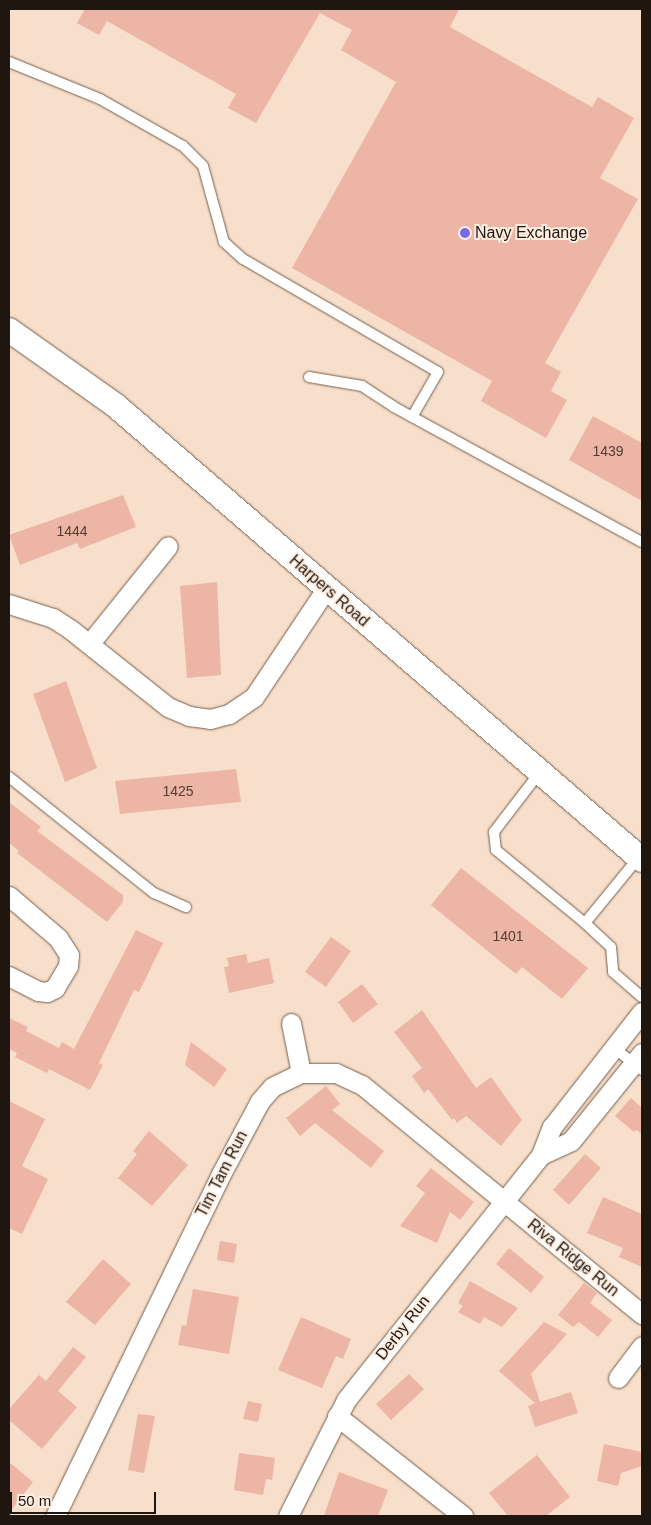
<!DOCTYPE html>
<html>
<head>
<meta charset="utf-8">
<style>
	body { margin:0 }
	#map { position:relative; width:651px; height:1525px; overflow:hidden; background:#f8dfcb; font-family:Arial,sans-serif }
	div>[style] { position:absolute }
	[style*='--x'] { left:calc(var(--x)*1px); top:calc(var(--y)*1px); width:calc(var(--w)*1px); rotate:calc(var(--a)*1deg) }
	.building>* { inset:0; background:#ecb5a5 }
	.roads { filter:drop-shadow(0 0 1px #745e4c) drop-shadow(0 0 1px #745e4c) }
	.service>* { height:10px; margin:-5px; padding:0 5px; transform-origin:5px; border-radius:5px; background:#fff }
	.minor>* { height:19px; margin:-9.5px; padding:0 9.5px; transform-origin:9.5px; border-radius:9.5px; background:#fff }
	.tertiary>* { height:24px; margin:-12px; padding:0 12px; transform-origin:12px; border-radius:12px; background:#fff }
	.dots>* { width:14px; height:14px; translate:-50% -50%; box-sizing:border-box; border:2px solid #feeee2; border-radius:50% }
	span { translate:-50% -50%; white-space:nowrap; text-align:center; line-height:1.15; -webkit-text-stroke:4px #feeee2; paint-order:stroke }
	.number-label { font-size:14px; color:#523e34 }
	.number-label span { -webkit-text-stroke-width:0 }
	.poi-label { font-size:16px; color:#1e160f }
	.left { translate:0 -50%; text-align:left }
	.street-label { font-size:16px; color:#1e160f }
	.frame { position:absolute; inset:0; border:10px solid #1e160f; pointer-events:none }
	.scale { position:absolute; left:10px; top:1492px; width:146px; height:22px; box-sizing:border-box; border:2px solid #1e160f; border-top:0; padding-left:6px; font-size:15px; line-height:18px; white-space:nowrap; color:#1e160f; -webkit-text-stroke:4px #feeee2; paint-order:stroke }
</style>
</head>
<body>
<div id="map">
	<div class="building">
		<i style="clip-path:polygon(85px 9px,459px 9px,450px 27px,592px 107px,598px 97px,634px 118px,600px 178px,638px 199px,545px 363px,561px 372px,551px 391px,567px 400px,546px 438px,481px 401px,492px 381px,292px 268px,396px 82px,341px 50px,352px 30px,320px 13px,256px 123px,228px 108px,236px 94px,107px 21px,99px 35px,77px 23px)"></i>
		<i style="clip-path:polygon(593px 416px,642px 443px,642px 501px,569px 460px)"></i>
		<i style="clip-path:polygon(123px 495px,136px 527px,80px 549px,77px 543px,20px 565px,9px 535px)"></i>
		<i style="clip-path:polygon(217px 582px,221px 675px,187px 678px,180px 586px)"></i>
		<i style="clip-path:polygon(66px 681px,97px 768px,65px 782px,33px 694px)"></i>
		<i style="clip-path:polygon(236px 769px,241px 802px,120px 814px,115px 781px)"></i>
		<i style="clip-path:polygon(9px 802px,41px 827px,37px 831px,123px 895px,123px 902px,107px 922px,17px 853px,19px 851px,9px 843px)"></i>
		<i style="clip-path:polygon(461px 868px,588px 968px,562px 999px,522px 967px,516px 974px,431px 905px)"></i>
		<i style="clip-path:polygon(136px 930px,163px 943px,139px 992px,134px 990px,99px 1063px,103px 1065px,90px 1090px,49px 1069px,47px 1073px,15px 1057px,17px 1053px,9px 1049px,9px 1018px,28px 1027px,26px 1031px,59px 1048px,62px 1042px,74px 1049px)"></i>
		<i style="clip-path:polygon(331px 937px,351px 951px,326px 987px,305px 972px)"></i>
		<i style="clip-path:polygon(246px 954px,248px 963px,269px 958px,274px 983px,229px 993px,224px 967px,229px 966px,227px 958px)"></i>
		<i style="clip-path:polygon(362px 984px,378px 1004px,353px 1023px,338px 1002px)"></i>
		<i style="clip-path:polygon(422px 1010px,476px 1088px,491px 1077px,522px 1120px,501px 1146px,466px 1116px,457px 1123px,454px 1118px,452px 1120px,428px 1089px,424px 1093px,412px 1076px,422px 1068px,394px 1032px)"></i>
		<i style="clip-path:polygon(191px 1042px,227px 1069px,214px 1087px,185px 1065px)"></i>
		<i style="clip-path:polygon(326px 1086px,340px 1104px,332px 1110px,384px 1151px,371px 1168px,315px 1123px,300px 1136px,286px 1118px)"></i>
		<i style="clip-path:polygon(631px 1098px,642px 1108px,642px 1134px,636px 1130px,634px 1132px,615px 1116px)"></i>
		<i style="clip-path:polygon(9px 1101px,45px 1119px,22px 1166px,48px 1179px,22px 1234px,9px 1228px)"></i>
		<i style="clip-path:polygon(149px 1131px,188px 1165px,152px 1206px,118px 1178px,137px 1154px,133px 1151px)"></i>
		<i style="clip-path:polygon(585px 1154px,601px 1168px,569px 1205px,553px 1190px)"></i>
		<i style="clip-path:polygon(431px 1168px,474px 1202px,460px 1220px,450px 1212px,437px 1243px,400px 1226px,425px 1193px,416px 1186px)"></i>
		<i style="clip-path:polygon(603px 1197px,642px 1214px,642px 1267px,619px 1257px,623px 1248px,587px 1233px)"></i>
		<i style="clip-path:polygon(220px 1241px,237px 1244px,234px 1263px,217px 1260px)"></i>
		<i style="clip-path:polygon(509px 1248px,544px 1277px,531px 1293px,496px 1264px)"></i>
		<i style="clip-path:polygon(103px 1259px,131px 1284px,95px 1325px,66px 1302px)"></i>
		<i style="clip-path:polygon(470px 1281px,518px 1308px,502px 1327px,484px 1317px,480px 1324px,458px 1312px,463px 1306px,458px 1303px)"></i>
		<i style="clip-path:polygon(584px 1283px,597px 1293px,590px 1303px,612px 1320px,598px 1337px,579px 1322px,573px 1327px,558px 1315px)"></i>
		<i style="clip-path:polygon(193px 1289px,239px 1297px,229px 1354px,178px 1345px,182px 1325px,186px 1326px)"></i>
		<i style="clip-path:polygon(301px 1317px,351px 1339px,343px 1359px,336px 1356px,322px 1388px,278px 1370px)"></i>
		<i style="clip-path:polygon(544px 1322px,567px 1334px,531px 1374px,540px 1402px,571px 1392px,578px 1413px,535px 1427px,528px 1406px,535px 1403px,499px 1371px)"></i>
		<i style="clip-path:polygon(73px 1347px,86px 1357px,58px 1391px,77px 1407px,42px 1449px,9px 1420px,9px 1409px,39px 1375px,46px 1381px)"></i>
		<i style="clip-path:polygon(409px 1374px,424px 1389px,391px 1420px,376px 1404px)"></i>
		<i style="clip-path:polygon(248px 1401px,262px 1404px,258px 1422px,243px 1419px)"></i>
		<i style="clip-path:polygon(138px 1414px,155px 1416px,144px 1473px,128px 1470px)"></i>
		<i style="clip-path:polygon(604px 1444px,642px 1452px,642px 1466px,621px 1473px,618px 1486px,597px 1481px)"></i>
		<i style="clip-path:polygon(239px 1453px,275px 1458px,272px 1480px,266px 1479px,263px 1495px,234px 1490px)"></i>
		<i style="clip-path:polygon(537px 1455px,570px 1497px,546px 1516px,508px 1516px,489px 1493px)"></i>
		<i style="clip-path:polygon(9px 1462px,33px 1482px,9px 1513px)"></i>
		<i style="clip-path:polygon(339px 1472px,388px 1490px,378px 1516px,324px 1516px)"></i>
	</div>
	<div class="roads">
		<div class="service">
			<i style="--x:9;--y:62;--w:98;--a:22.1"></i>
			<i style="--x:100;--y:99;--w:95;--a:29.5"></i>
			<i style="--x:183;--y:146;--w:28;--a:45"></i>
			<i style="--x:203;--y:166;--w:79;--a:74.6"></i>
			<i style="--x:224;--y:242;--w:25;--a:42"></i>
			<i style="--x:243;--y:259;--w:225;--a:30.1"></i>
			<i style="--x:438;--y:372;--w:52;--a:120"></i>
			<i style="--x:309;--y:377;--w:54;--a:9.6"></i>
			<i style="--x:362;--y:386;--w:38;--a:33"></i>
			<i style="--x:394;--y:407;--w:282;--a:28.6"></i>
			<i style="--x:540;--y:772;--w:76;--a:127.5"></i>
			<i style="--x:494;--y:832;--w:18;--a:84"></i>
			<i style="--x:496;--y:850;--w:115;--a:39.4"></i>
			<i style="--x:585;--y:923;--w:85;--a:-50.7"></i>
			<i style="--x:9;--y:777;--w:186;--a:38.7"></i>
			<i style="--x:154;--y:893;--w:35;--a:24"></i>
			<i style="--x:585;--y:923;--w:35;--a:43"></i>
			<i style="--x:611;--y:947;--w:25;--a:85"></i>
			<i style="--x:613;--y:972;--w:38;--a:41"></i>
			<i style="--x:614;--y:1048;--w:36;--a:38"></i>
		</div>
		<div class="minor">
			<i style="--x:9;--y:604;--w:46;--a:17.7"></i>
			<i style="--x:53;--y:618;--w:20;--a:33"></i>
			<i style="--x:70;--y:629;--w:125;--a:38.5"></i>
			<i style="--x:168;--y:707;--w:23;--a:23"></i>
			<i style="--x:189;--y:716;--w:21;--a:8"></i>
			<i style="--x:210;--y:719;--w:20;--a:-15"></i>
			<i style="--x:229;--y:714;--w:30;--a:-34"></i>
			<i style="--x:254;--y:697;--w:130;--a:-56.3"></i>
			<i style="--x:90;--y:643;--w:124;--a:-51.2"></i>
			<i style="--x:9;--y:896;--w:65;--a:40.6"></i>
			<i style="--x:58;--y:938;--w:20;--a:57"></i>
			<i style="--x:69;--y:955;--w:11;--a:95"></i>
			<i style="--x:68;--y:966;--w:26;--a:121"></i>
			<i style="--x:55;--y:988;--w:9;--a:153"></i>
			<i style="--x:47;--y:992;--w:9;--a:-174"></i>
			<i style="--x:38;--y:991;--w:33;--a:-153"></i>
			<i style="--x:291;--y:1023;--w:51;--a:78.7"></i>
			<i style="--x:541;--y:1155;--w:33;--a:-25"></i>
			<i style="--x:571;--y:1141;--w:113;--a:-51.1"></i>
			<i style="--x:618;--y:1378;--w:40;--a:-53"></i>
			<i style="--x:337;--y:1416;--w:161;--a:38.4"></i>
			<i style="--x:55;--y:1516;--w:380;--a:-64.1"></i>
			<i style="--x:221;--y:1174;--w:83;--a:-61.9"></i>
			<i style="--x:260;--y:1101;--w:18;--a:-49"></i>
			<i style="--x:272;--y:1087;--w:32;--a:-26"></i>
			<i style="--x:301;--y:1073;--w:35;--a:0"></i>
			<i style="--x:336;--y:1073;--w:29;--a:25"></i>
			<i style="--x:362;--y:1085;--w:362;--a:39.3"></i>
			<i style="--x:288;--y:1516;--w:130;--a:-63.4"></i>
			<i style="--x:346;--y:1400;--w:313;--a:-51.5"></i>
			<i style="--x:541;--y:1155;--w:30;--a:-69"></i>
			<i style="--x:552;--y:1127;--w:146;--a:-52"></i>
		</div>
		<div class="tertiary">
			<i style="--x:9;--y:330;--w:130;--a:35.3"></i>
			<i style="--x:115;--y:405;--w:696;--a:40.81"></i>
		</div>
	</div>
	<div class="dots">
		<i style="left:465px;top:233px;background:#766be6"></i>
	</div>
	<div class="number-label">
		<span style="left:608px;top:451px">1439</span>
		<span style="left:72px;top:531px">1444</span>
		<span style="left:178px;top:791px">1425</span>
		<span style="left:508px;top:936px">1401</span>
	</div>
	<div class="poi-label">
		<span class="left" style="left:475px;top:233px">Navy Exchange</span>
	</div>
	<div class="street-label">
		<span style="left:329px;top:591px;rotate:41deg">Harpers Road</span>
		<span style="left:222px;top:1174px;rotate:-63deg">Tim Tam Run</span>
		<span style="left:573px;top:1258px;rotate:39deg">Riva Ridge Run</span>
		<span style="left:403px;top:1328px;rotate:-52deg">Derby Run</span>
	</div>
	<div class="frame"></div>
	<div class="scale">50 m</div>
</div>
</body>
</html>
